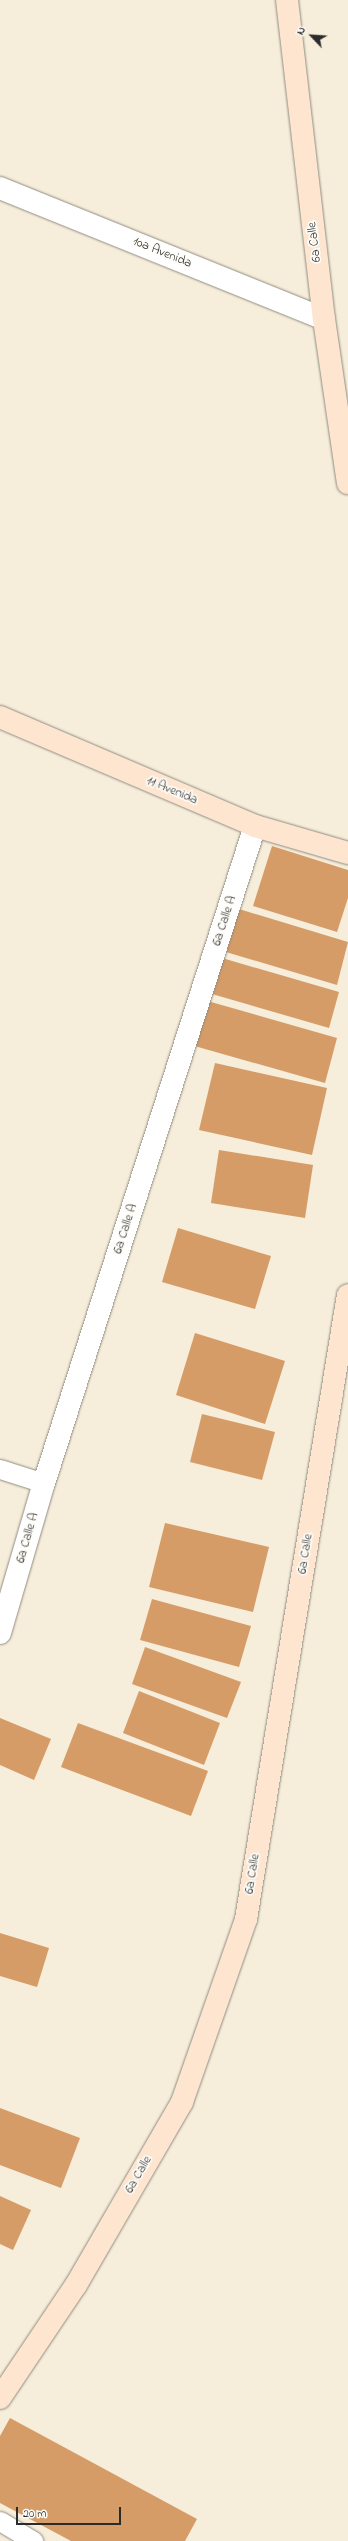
<!DOCTYPE html>
<html>
<head>
<meta charset="utf-8">
<style>
	body { margin:0 }
	#map { position:relative; width:348px; height:2541px; overflow:hidden; background:#f6edda; font-family:"Indie Flower",sans-serif }
	div>[style] { position:absolute }
	[style*='--x'] { left:calc(var(--x)*1px); top:calc(var(--y)*1px); width:calc(var(--w)*1px); rotate:calc(var(--a)*1deg) }
	.building>* { inset:0; background:#d69c67 }
	.roads { filter:drop-shadow(0 0 1px #908c82) drop-shadow(0 0 1px #908c82) }
	.lane>* { height:19px; margin:-9.5px; padding:0 9.5px; transform-origin:9.5px; border-radius:9.5px; background:#fff }
	.street>* { height:22px; margin:-11px; padding:0 11px; transform-origin:11px; border-radius:11px; background:#fff }
	.secondary>* { height:22px; margin:-11px; padding:0 11px; transform-origin:11px; border-radius:11px; background:#fde5d0 }
	span { translate:-50% -50%; white-space:nowrap; text-align:center; line-height:1.15; -webkit-text-stroke:3.5px #fdfcf7; paint-order:stroke }
	.street-label { font-size:13px; color:#2b2b2b }
	.north { position:absolute; left:292px; top:16px; width:40px; height:40px; -webkit-text-stroke:3px #fdfcf7; paint-order:stroke; rotate:295deg; font-size:11px; font-weight:700; line-height:16px; text-align:center; color:#2b2b2b }
	.north::after { content:''; display:block; margin:auto; width:14px; height:18px; background:#2b2b2b; clip-path:polygon(50% 0,100% 100%,50% 72%,0 100%) }
	.scale { position:absolute; left:16px; top:2507px; width:105px; height:18px; box-sizing:border-box; border:2px solid #2b2b2b; border-top:0; padding-left:5px; font-size:12px; line-height:14px; white-space:nowrap; color:#2b2b2b; -webkit-text-stroke:3px #fdfcf7; paint-order:stroke }
</style>
</head>
<body>
<div id="map">
	<div class="building">
		<i style="clip-path:polygon(272px 846px,348px 870px,348px 898px,337px 932px,253px 906px)"></i>
		<i style="clip-path:polygon(239px 909px,348px 942px,337px 985px,226px 952px)"></i>
		<i style="clip-path:polygon(222px 958px,339px 992px,329px 1028px,212px 994px)"></i>
		<i style="clip-path:polygon(204px 1000px,337px 1038px,325px 1083px,191px 1045px)"></i>
		<i style="clip-path:polygon(215px 1063px,327px 1088px,312px 1155px,199px 1130px)"></i>
		<i style="clip-path:polygon(219px 1150px,313px 1165px,305px 1218px,211px 1203px)"></i>
		<i style="clip-path:polygon(178px 1228px,271px 1256px,255px 1309px,162px 1282px)"></i>
		<i style="clip-path:polygon(195px 1333px,285px 1361px,265px 1424px,176px 1395px)"></i>
		<i style="clip-path:polygon(202px 1414px,275px 1432px,262px 1480px,190px 1462px)"></i>
		<i style="clip-path:polygon(165px 1523px,269px 1547px,253px 1612px,149px 1587px)"></i>
		<i style="clip-path:polygon(152px 1599px,251px 1626px,239px 1667px,140px 1640px)"></i>
		<i style="clip-path:polygon(145px 1647px,241px 1682px,227px 1718px,132px 1684px)"></i>
		<i style="clip-path:polygon(139px 1691px,220px 1723px,204px 1765px,123px 1733px)"></i>
		<i style="clip-path:polygon(0 1718px,51px 1739px,34px 1780px,0 1765px)"></i>
		<i style="clip-path:polygon(78px 1723px,208px 1771px,191px 1816px,61px 1767px)"></i>
		<i style="clip-path:polygon(0 1933px,49px 1948px,37px 1987px,0 1976px)"></i>
		<i style="clip-path:polygon(0 2108px,80px 2138px,61px 2188px,0 2165px)"></i>
		<i style="clip-path:polygon(0 2196px,31px 2210px,13px 2250px,0 2244px)"></i>
		<i style="clip-path:polygon(10px 2418px,197px 2519px,185px 2541px,71px 2541px,0 2503px,0 2436px)"></i>
	</div>
	<div class="roads">
		<div class="lane">
			<i style="--x:0;--y:1469;--w:46;--a:17.7"></i>
			<i style="--x:0;--y:2521;--w:39;--a:31"></i>
		</div>
		<div class="street">
			<i style="--x:0;--y:188;--w:349;--a:22"></i>
			<i style="--x:0;--y:1633;--w:156;--a:-73.7"></i>
			<i style="--x:44;--y:1483;--w:690;--a:-72.2"></i>
		</div>
		<div class="secondary">
			<i style="--x:287;--y:0;--w:321;--a:83.4"></i>
			<i style="--x:324;--y:319;--w:166;--a:81.7"></i>
			<i style="--x:0;--y:717;--w:277;--a:23.1"></i>
			<i style="--x:255;--y:826;--w:97;--a:16.2"></i>
			<i style="--x:0;--y:2398;--w:136;--a:-56.1"></i>
			<i style="--x:76;--y:2285;--w:211;--a:-59.9"></i>
			<i style="--x:182;--y:2102;--w:194;--a:-70.7"></i>
			<i style="--x:246;--y:1919;--w:632;--a:-80.72"></i>
		</div>
	</div>
	<div class="street-label">
		<span style="left:315px;top:242px;rotate:-97deg">6a Calle</span>
		<span style="left:162px;top:253px;rotate:22deg">10a Avenida</span>
		<span style="left:172px;top:791px;rotate:23deg">11 Avenida</span>
		<span style="left:225px;top:921px;rotate:-72deg">6a Calle A</span>
		<span style="left:126px;top:1229px;rotate:-72deg">6a Calle A</span>
		<span style="left:28px;top:1538px;rotate:-74deg">6a Calle A</span>
		<span style="left:306px;top:1554px;rotate:-81deg">6a Calle</span>
		<span style="left:253px;top:1874px;rotate:-81deg">6a Calle</span>
		<span style="left:139px;top:2175px;rotate:-60deg">6a Calle</span>
	</div>
	<div class="north">N</div>
	<div class="scale">20 m</div>
</div>
</body>
</html>
